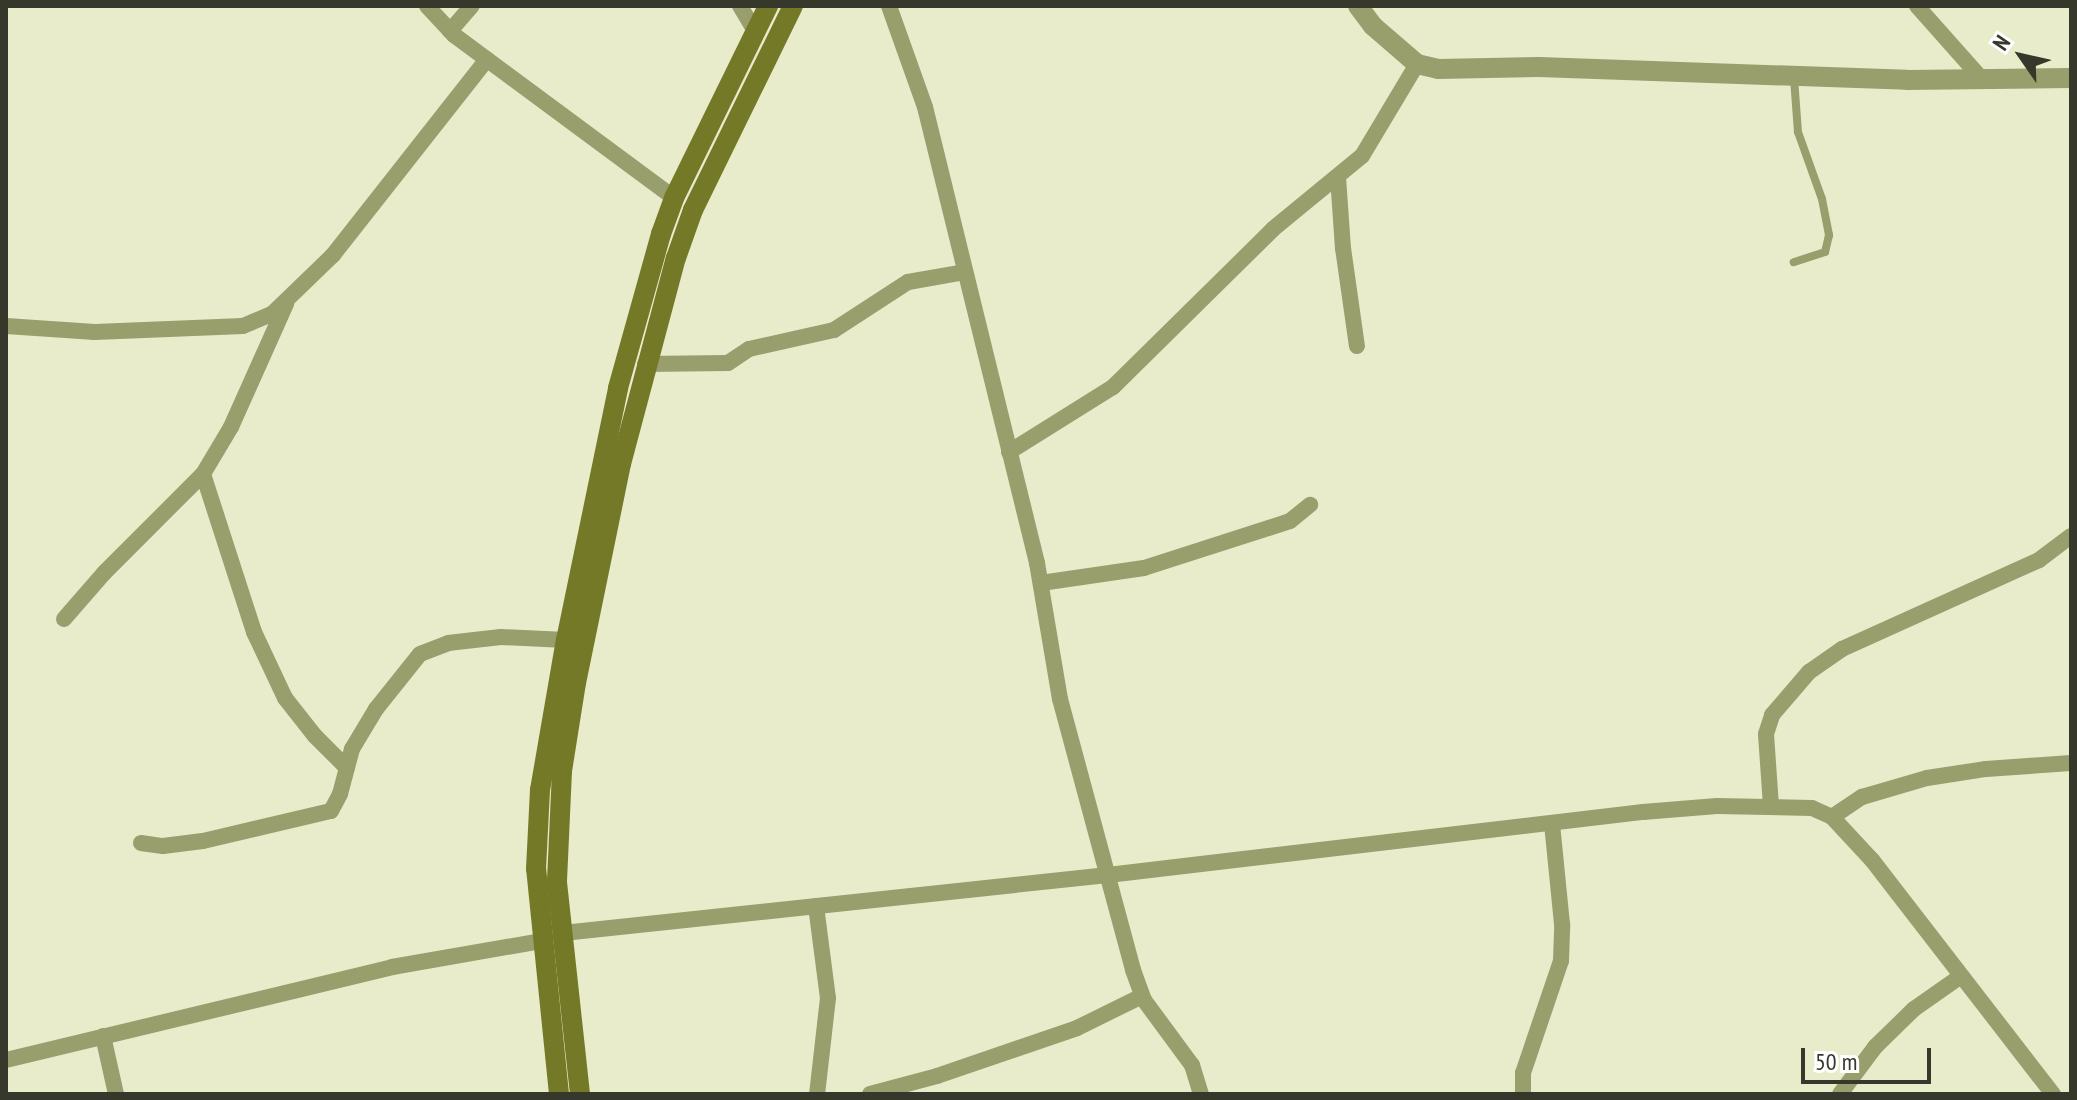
<!DOCTYPE html>
<html>
<head>
<meta charset="utf-8">
<style>
	body { margin:0 }
	#map { position:relative; width:2077px; height:1100px; overflow:hidden; background:#e8eccb; font-family:"PT Sans Narrow",sans-serif }
	div>[style] { position:absolute }
	[style*='--x'] { left:calc(var(--x)*1px); top:calc(var(--y)*1px); width:calc(var(--w)*1px); rotate:calc(var(--a)*1deg) }
	.service>* { height:8px; margin:-4px; padding:0 4px; transform-origin:4px; border-radius:4px; background:#999e6d }
	.minor>* { height:16px; margin:-8px; padding:0 8px; transform-origin:8px; border-radius:8px; background:#999e6d }
	.tertiary>* { height:20px; margin:-10px; padding:0 10px; transform-origin:10px; border-radius:10px; background:#999e6d }
	.secondary>* { height:20px; margin:-10px; padding:0 10px; transform-origin:10px; border-radius:10px; background:#747928 }
	span { translate:-50% -50%; white-space:nowrap; text-align:center; line-height:1.15; -webkit-text-stroke:7px #fff; paint-order:stroke }
	.frame { position:absolute; inset:0; border:8px solid #36382b; pointer-events:none }
	.north { position:absolute; left:1981px; top:16px; width:80px; height:80px; -webkit-text-stroke:6px #fff; paint-order:stroke; rotate:304deg; font-size:22px; font-weight:700; line-height:32px; text-align:center; color:#36382b }
	.north::after { content:''; display:block; margin:auto; width:28px; height:36px; background:#36382b; clip-path:polygon(50% 0,100% 100%,50% 72%,0 100%) }
	.scale { position:absolute; left:1801px; top:1048px; width:130px; height:36px; box-sizing:border-box; border:4px solid #36382b; border-top:0; padding-left:10px; font-size:24px; line-height:28px; white-space:nowrap; color:#36382b; -webkit-text-stroke:6px #fff; paint-order:stroke }
</style>
</head>
<body>
<div id="map">
	<div class="service">
		<i style="--x:1794;--y:78;--w:54;--a:85.8"></i>
		<i style="--x:1798;--y:132;--w:71;--a:70.3"></i>
		<i style="--x:1822;--y:199;--w:37;--a:79"></i>
		<i style="--x:1829;--y:235;--w:17;--a:103"></i>
		<i style="--x:1825;--y:252;--w:33;--a:162"></i>
	</div>
	<div class="minor">
		<i style="--x:427;--y:6;--w:40;--a:47"></i>
		<i style="--x:454;--y:35;--w:274;--a:36.5"></i>
		<i style="--x:740;--y:6;--w:31;--a:59"></i>
		<i style="--x:889;--y:6;--w:107;--a:70.4"></i>
		<i style="--x:925;--y:107;--w:470;--a:76.2"></i>
		<i style="--x:1037;--y:563;--w:138;--a:80.4"></i>
		<i style="--x:1060;--y:699;--w:281;--a:74.9"></i>
		<i style="--x:1133;--y:970;--w:32;--a:70"></i>
		<i style="--x:1144;--y:1000;--w:81;--a:53.6"></i>
		<i style="--x:1192;--y:1065;--w:30;--a:73"></i>
		<i style="--x:1917;--y:6;--w:96;--a:48.4"></i>
		<i style="--x:450;--y:31;--w:33;--a:-49"></i>
		<i style="--x:1338;--y:177;--w:71;--a:86"></i>
		<i style="--x:1343;--y:248;--w:99;--a:81.9"></i>
		<i style="--x:6;--y:326;--w:89;--a:3.9"></i>
		<i style="--x:95;--y:332;--w:148;--a:-2.3"></i>
		<i style="--x:243;--y:326;--w:33;--a:-23"></i>
		<i style="--x:273;--y:313;--w:83;--a:-44"></i>
		<i style="--x:333;--y:255;--w:249;--a:-51.8"></i>
		<i style="--x:645;--y:364;--w:83;--a:-0.7"></i>
		<i style="--x:728;--y:363;--w:25;--a:-34"></i>
		<i style="--x:749;--y:349;--w:87;--a:-12.6"></i>
		<i style="--x:834;--y:330;--w:88;--a:-33"></i>
		<i style="--x:908;--y:282;--w:57;--a:-10.1"></i>
		<i style="--x:1009;--y:452;--w:123;--a:-32"></i>
		<i style="--x:1113;--y:387;--w:225;--a:-44.6"></i>
		<i style="--x:1273;--y:229;--w:115;--a:-39.4"></i>
		<i style="--x:1362;--y:156;--w:107;--a:-59.1"></i>
		<i style="--x:203;--y:474;--w:166;--a:72.1"></i>
		<i style="--x:254;--y:632;--w:73;--a:64.8"></i>
		<i style="--x:285;--y:698;--w:48;--a:51.7"></i>
		<i style="--x:315;--y:736;--w:45;--a:45"></i>
		<i style="--x:1041;--y:583;--w:104;--a:-8.3"></i>
		<i style="--x:1144;--y:568;--w:153;--a:-17.8"></i>
		<i style="--x:1290;--y:521;--w:26;--a:-39"></i>
		<i style="--x:64;--y:619;--w:61;--a:-49"></i>
		<i style="--x:104;--y:573;--w:140;--a:-45"></i>
		<i style="--x:203;--y:474;--w:55;--a:-59.2"></i>
		<i style="--x:231;--y:427;--w:135;--a:-65.9"></i>
		<i style="--x:1771;--y:806;--w:72;--a:-94"></i>
		<i style="--x:1766;--y:734;--w:20;--a:-72"></i>
		<i style="--x:1772;--y:715;--w:57;--a:-49.3"></i>
		<i style="--x:1809;--y:672;--w:40;--a:-34.9"></i>
		<i style="--x:1842;--y:649;--w:216;--a:-24.3"></i>
		<i style="--x:2039;--y:560;--w:40;--a:-37"></i>
		<i style="--x:1832;--y:817;--w:36;--a:-34"></i>
		<i style="--x:1862;--y:797;--w:68;--a:-16.3"></i>
		<i style="--x:1927;--y:778;--w:60;--a:-8.7"></i>
		<i style="--x:1986;--y:769;--w:85;--a:-4"></i>
		<i style="--x:141;--y:843;--w:22;--a:8"></i>
		<i style="--x:163;--y:846;--w:40;--a:-7.1"></i>
		<i style="--x:203;--y:841;--w:131;--a:-13.2"></i>
		<i style="--x:331;--y:811;--w:19;--a:-62"></i>
		<i style="--x:340;--y:794;--w:47;--a:-75.1"></i>
		<i style="--x:352;--y:749;--w:47;--a:-59"></i>
		<i style="--x:376;--y:709;--w:70;--a:-51.3"></i>
		<i style="--x:420;--y:654;--w:30;--a:-21"></i>
		<i style="--x:448;--y:643;--w:53;--a:-6.5"></i>
		<i style="--x:501;--y:637;--w:65;--a:2.6"></i>
		<i style="--x:816;--y:906;--w:93;--a:82.6"></i>
		<i style="--x:828;--y:998;--w:97;--a:96.5"></i>
		<i style="--x:563;--y:933;--w:548;--a:-6.07"></i>
		<i style="--x:1108;--y:875;--w:539;--a:-6.72"></i>
		<i style="--x:1643;--y:812;--w:74;--a:-4.6"></i>
		<i style="--x:1717;--y:806;--w:95;--a:1.2"></i>
		<i style="--x:1812;--y:808;--w:22;--a:24"></i>
		<i style="--x:1832;--y:817;--w:59;--a:47.1"></i>
		<i style="--x:1872;--y:860;--w:296;--a:52.3"></i>
		<i style="--x:103;--y:1036;--w:59;--a:77.4"></i>
		<i style="--x:6;--y:1060;--w:397;--a:-13.5"></i>
		<i style="--x:392;--y:967;--w:151;--a:-9.9"></i>
		<i style="--x:870;--y:1094;--w:69;--a:-15"></i>
		<i style="--x:937;--y:1076;--w:148;--a:-18.9"></i>
		<i style="--x:1077;--y:1028;--w:72;--a:-26.2"></i>
		<i style="--x:1523;--y:1094;--w:21;--a:-90"></i>
		<i style="--x:1523;--y:1073;--w:118;--a:-71.3"></i>
		<i style="--x:1561;--y:961;--w:37;--a:-88"></i>
		<i style="--x:1562;--y:924;--w:101;--a:-95.7"></i>
		<i style="--x:1840;--y:1094;--w:59;--a:-53.3"></i>
		<i style="--x:1875;--y:1047;--w:54;--a:-44.3"></i>
		<i style="--x:1914;--y:1009;--w:57;--a:-35.1"></i>
	</div>
	<div class="tertiary">
		<i style="--x:1358;--y:6;--w:25;--a:53"></i>
		<i style="--x:1373;--y:26;--w:58;--a:40.8"></i>
		<i style="--x:1417;--y:64;--w:22;--a:13"></i>
		<i style="--x:1438;--y:69;--w:101;--a:-1.1"></i>
		<i style="--x:1539;--y:67;--w:368;--a:2"></i>
		<i style="--x:1907;--y:80;--w:164;--a:-0.7"></i>
	</div>
	<div class="secondary">
		<i style="--x:559;--y:1094;--w:226;--a:-95.8"></i>
		<i style="--x:536;--y:869;--w:79;--a:-87.1"></i>
		<i style="--x:540;--y:790;--w:152;--a:-80.2"></i>
		<i style="--x:566;--y:640;--w:257;--a:-78.3"></i>
		<i style="--x:618;--y:388;--w:160;--a:-74.4"></i>
		<i style="--x:661;--y:234;--w:38;--a:-70"></i>
		<i style="--x:674;--y:198;--w:214;--a:-63.9"></i>
		<i style="--x:580;--y:1094;--w:214;--a:-96.2"></i>
		<i style="--x:557;--y:881;--w:110;--a:-87.4"></i>
		<i style="--x:562;--y:771;--w:89;--a:-81"></i>
		<i style="--x:576;--y:683;--w:224;--a:-78.4"></i>
		<i style="--x:621;--y:464;--w:213;--a:-75.1"></i>
		<i style="--x:676;--y:258;--w:51;--a:-70.5"></i>
		<i style="--x:693;--y:210;--w:227;--a:-63.9"></i>
	</div>
	<div class="frame"></div>
	<div class="north">N</div>
	<div class="scale">50 m</div>
</div>
</body>
</html>
